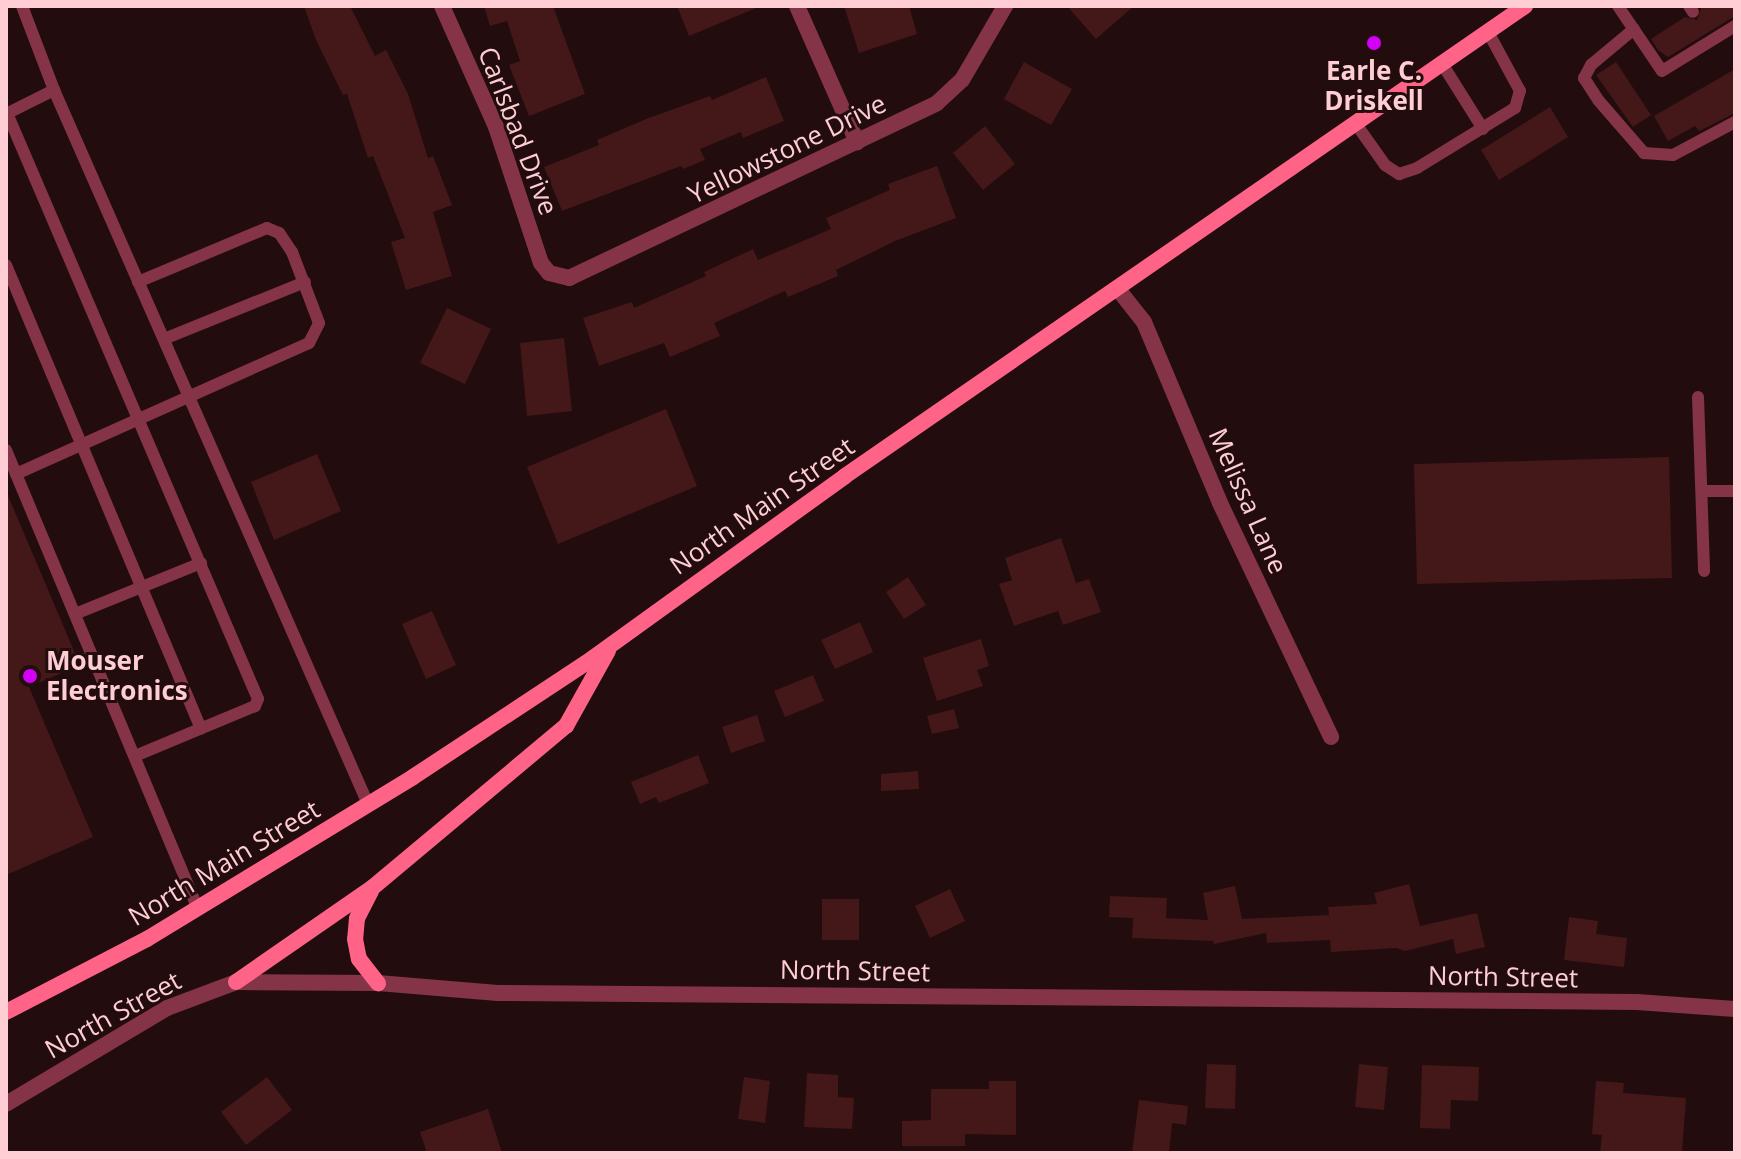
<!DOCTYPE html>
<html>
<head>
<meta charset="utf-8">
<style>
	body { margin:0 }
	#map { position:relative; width:1741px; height:1159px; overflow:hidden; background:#220c0e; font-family:"Open Sans",sans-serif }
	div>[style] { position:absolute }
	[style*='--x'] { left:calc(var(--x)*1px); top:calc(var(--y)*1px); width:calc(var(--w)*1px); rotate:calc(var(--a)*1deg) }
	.building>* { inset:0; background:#441719 }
	.lane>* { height:12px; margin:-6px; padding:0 6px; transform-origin:6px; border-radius:6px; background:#843446 }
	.street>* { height:16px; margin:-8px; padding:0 8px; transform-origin:8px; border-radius:8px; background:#843446 }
	.secondary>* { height:16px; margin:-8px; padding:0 8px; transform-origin:8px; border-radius:8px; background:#ff6488 }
	.dots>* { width:22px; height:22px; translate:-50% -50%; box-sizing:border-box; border:4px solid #220c0e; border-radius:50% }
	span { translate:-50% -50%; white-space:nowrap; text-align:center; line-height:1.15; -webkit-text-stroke:6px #220c0e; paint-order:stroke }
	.poi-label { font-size:26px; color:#ffcdd4; font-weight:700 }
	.left { translate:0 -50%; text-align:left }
	.street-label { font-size:26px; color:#ffcdd4 }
	.frame { position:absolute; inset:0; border:8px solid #ffcdd4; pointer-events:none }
</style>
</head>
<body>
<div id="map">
	<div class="building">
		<i style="clip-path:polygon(304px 6px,350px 6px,375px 56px,386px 50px,408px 94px,428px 158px,433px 156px,452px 205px,433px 212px,452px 276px,406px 290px,391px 242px,405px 238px,373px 156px,368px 158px,347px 94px,343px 95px,316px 40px)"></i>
		<i style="clip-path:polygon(484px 6px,553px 6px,585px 94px,529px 116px,509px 65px,520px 61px,507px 21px,490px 26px)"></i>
		<i style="clip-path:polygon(677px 6px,761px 6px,689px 36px)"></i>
		<i style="clip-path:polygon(844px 6px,909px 6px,917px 34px,859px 53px)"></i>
		<i style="clip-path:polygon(1067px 6px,1134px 6px,1096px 39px)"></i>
		<i style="clip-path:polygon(1702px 6px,1735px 6px,1735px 16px,1668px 57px,1658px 50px,1651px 39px,1685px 17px,1697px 20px)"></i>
		<i style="clip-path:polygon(1024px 62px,1072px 89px,1051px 125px,1004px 99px)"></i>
		<i style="clip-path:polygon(1616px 62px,1651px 115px,1633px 127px,1596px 75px)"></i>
		<i style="clip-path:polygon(1735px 69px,1735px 113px,1699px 131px,1695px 126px,1668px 141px,1654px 116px)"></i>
		<i style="clip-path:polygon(766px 77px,784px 121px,743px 138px,741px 132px,700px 149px,705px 160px,683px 169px,681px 166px,562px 211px,544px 167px,599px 145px,597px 140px,646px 119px,710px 96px,712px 100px)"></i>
		<i style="clip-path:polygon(1550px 107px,1568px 137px,1499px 180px,1481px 150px)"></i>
		<i style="clip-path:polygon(985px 126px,1015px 164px,983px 190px,953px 153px)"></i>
		<i style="clip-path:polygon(937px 166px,956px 218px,895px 241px,836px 270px,838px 276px,788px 297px,785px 291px,714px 323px,720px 336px,670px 357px,664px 343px,599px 366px,583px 318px,632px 302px,634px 308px,706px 276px,704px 272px,753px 249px,758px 260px,831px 229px,826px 218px,890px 190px,888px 184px)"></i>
		<i style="clip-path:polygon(447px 308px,491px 329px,465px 384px,420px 363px)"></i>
		<i style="clip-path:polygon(564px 338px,572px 411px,527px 416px,520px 343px)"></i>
		<i style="clip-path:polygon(666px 409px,697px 486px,558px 544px,527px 467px)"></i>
		<i style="clip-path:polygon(317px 454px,341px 511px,274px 540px,251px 482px)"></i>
		<i style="clip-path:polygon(1669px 457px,1672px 578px,1417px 584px,1414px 464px)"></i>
		<i style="clip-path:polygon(6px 491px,80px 665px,29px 687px,93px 837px,6px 875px)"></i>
		<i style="clip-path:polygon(1061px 538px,1076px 583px,1089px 579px,1101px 612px,1063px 625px,1058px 611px,1014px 626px,999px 584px,1012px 580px,1005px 558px)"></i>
		<i style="clip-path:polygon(908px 577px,926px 605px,904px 619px,886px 592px)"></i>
		<i style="clip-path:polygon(432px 611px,456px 665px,426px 679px,402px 624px)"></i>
		<i style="clip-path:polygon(860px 622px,873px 652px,835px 669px,821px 640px)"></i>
		<i style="clip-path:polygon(981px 639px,989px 666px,977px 670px,983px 686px,937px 701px,923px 658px)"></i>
		<i style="clip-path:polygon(813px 675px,824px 701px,785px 717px,774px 691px)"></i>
		<i style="clip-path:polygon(954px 709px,959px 728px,932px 734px,927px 716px)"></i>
		<i style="clip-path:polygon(757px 715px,765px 741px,731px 753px,722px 727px)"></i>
		<i style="clip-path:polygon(698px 755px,709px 783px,659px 803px,656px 797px,640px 804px,631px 782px)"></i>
		<i style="clip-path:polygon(918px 771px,919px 789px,881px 791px,881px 774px)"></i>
		<i style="clip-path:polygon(1409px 884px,1420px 926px,1477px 913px,1485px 947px,1456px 954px,1453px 939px,1405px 951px,1396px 948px,1331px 952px,1330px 940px,1267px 943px,1266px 933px,1214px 944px,1213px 941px,1132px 938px,1133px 918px,1109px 917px,1110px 896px,1167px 898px,1166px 918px,1208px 920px,1203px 893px,1235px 886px,1242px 919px,1329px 915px,1328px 907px,1377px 904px,1374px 893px)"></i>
		<i style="clip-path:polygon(950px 889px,965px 921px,930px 938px,915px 906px)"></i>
		<i style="clip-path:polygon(822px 899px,859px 899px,859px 940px,822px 940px)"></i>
		<i style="clip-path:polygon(1569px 917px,1598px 921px,1596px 934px,1627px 938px,1624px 967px,1564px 960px)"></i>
		<i style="clip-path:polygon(1207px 1064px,1236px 1065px,1235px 1109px,1205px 1108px)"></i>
		<i style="clip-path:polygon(1359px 1064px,1388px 1067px,1384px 1110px,1355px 1107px)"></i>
		<i style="clip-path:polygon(1422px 1065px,1479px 1067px,1478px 1101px,1451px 1100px,1450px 1129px,1420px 1128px)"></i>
		<i style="clip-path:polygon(807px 1073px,838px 1075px,838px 1097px,854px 1098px,852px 1129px,804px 1127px)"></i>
		<i style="clip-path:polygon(267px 1077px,292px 1110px,246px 1145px,221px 1112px)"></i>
		<i style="clip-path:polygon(744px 1077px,770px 1081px,765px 1123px,738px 1119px)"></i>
		<i style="clip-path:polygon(989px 1081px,1016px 1081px,1016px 1135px,965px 1134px,965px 1146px,902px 1146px,902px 1121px,931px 1120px,931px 1089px,989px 1089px)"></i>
		<i style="clip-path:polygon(1596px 1081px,1624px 1083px,1623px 1093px,1686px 1098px,1682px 1153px,1600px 1153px,1602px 1135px,1592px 1134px)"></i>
		<i style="clip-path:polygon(1139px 1100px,1188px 1106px,1186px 1125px,1172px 1123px,1169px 1153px,1132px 1153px)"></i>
		<i style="clip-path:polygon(488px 1109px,502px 1153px,427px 1153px,420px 1132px)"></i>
	</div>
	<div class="lane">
		<i style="--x:22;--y:6;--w:90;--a:69.1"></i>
		<i style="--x:1618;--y:6;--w:78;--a:55.9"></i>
		<i style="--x:1662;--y:71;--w:86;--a:-31.7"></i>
		<i style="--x:1689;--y:6;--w:7;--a:56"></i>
		<i style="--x:1634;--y:29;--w:56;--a:140.1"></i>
		<i style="--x:1591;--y:65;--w:15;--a:118"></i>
		<i style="--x:1584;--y:78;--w:27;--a:57"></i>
		<i style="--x:1599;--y:101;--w:69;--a:49.1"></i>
		<i style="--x:1644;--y:153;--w:29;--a:4"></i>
		<i style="--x:1673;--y:155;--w:70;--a:-28"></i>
		<i style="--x:1441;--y:62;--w:79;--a:57.9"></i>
		<i style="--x:7;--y:113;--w:637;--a:66.81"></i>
		<i style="--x:258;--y:699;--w:8;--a:113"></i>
		<i style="--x:255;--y:706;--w:130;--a:157.4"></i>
		<i style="--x:6;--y:114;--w:54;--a:-26.6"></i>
		<i style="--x:54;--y:90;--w:780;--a:66.26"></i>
		<i style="--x:1356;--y:124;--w:50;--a:54.7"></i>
		<i style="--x:1385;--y:165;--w:17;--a:33"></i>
		<i style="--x:1399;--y:174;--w:19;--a:-18"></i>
		<i style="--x:1417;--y:168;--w:115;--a:-31.5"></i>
		<i style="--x:1515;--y:108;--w:18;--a:-74"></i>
		<i style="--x:1520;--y:91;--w:69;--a:-118.4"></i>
		<i style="--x:6;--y:265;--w:503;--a:67.2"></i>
		<i style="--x:164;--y:339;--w:152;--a:-22"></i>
		<i style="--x:1698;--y:397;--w:174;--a:88"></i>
		<i style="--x:6;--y:450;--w:497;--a:67.3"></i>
		<i style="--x:16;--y:474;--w:321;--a:-24.1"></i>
		<i style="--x:309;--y:343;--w:22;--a:-63"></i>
		<i style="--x:319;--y:323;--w:76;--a:-110.8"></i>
		<i style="--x:292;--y:252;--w:23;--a:-124"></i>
		<i style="--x:279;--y:233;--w:13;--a:-157"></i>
		<i style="--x:267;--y:228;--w:140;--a:157.3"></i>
		<i style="--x:1702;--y:491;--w:33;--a:0"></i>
		<i style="--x:75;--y:614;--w:136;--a:-22"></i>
	</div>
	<div class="street">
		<i style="--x:442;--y:6;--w:133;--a:65.9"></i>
		<i style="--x:496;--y:127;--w:143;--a:71.7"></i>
		<i style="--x:541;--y:263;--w:13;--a:51"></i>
		<i style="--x:549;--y:273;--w:21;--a:14"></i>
		<i style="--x:569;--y:278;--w:407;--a:-25.4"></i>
		<i style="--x:937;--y:103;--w:34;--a:-43"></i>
		<i style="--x:962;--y:80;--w:86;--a:-59.8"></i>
		<i style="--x:797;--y:6;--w:149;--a:66.2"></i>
		<i style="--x:1117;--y:288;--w:43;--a:51.5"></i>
		<i style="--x:1144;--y:322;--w:196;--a:67.2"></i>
		<i style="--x:1220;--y:503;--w:259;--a:64.6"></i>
		<i style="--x:6;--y:1104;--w:187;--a:-30.8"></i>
		<i style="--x:167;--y:1008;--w:74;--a:-20.6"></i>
		<i style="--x:236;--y:982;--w:142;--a:0.4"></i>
		<i style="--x:378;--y:983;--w:120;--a:4.8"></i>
		<i style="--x:498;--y:993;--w:1139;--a:0.45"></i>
		<i style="--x:1637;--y:1002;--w:98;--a:4.1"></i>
	</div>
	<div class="secondary">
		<i style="--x:371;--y:891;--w:30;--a:117"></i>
		<i style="--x:357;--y:918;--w:21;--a:95"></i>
		<i style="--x:355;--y:939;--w:20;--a:79"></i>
		<i style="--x:359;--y:959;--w:31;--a:52"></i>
		<i style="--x:236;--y:982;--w:165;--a:-34.7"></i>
		<i style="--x:372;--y:888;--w:253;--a:-39.9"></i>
		<i style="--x:566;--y:726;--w:86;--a:-60.8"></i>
		<i style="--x:6;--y:1012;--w:159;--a:-27.4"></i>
		<i style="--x:147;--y:939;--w:311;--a:-31.3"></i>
		<i style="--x:413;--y:777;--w:207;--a:-33.4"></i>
		<i style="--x:586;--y:663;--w:319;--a:-35.8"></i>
		<i style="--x:845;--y:476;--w:827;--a:-34.65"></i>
	</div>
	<div class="dots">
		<i style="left:1374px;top:43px;background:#d200f8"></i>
		<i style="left:30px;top:676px;background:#d200f8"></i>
	</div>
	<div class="poi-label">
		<span style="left:1374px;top:86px">Earle C.<br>Driskell</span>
		<span class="left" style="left:46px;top:676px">Mouser<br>Electronics</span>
	</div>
	<div class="street-label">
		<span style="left:518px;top:131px;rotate:69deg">Carlsbad Drive</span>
		<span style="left:787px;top:149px;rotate:-26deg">Yellowstone Drive</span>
		<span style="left:1248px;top:501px;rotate:66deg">Melissa Lane</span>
		<span style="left:762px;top:506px;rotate:-35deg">North Main Street</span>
		<span style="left:224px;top:863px;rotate:-31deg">North Main Street</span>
		<span style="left:855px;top:971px;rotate:1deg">North Street</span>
		<span style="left:1503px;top:977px;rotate:1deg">North Street</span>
		<span style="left:113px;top:1015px;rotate:-29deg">North Street</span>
	</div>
	<div class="frame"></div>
</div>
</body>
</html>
